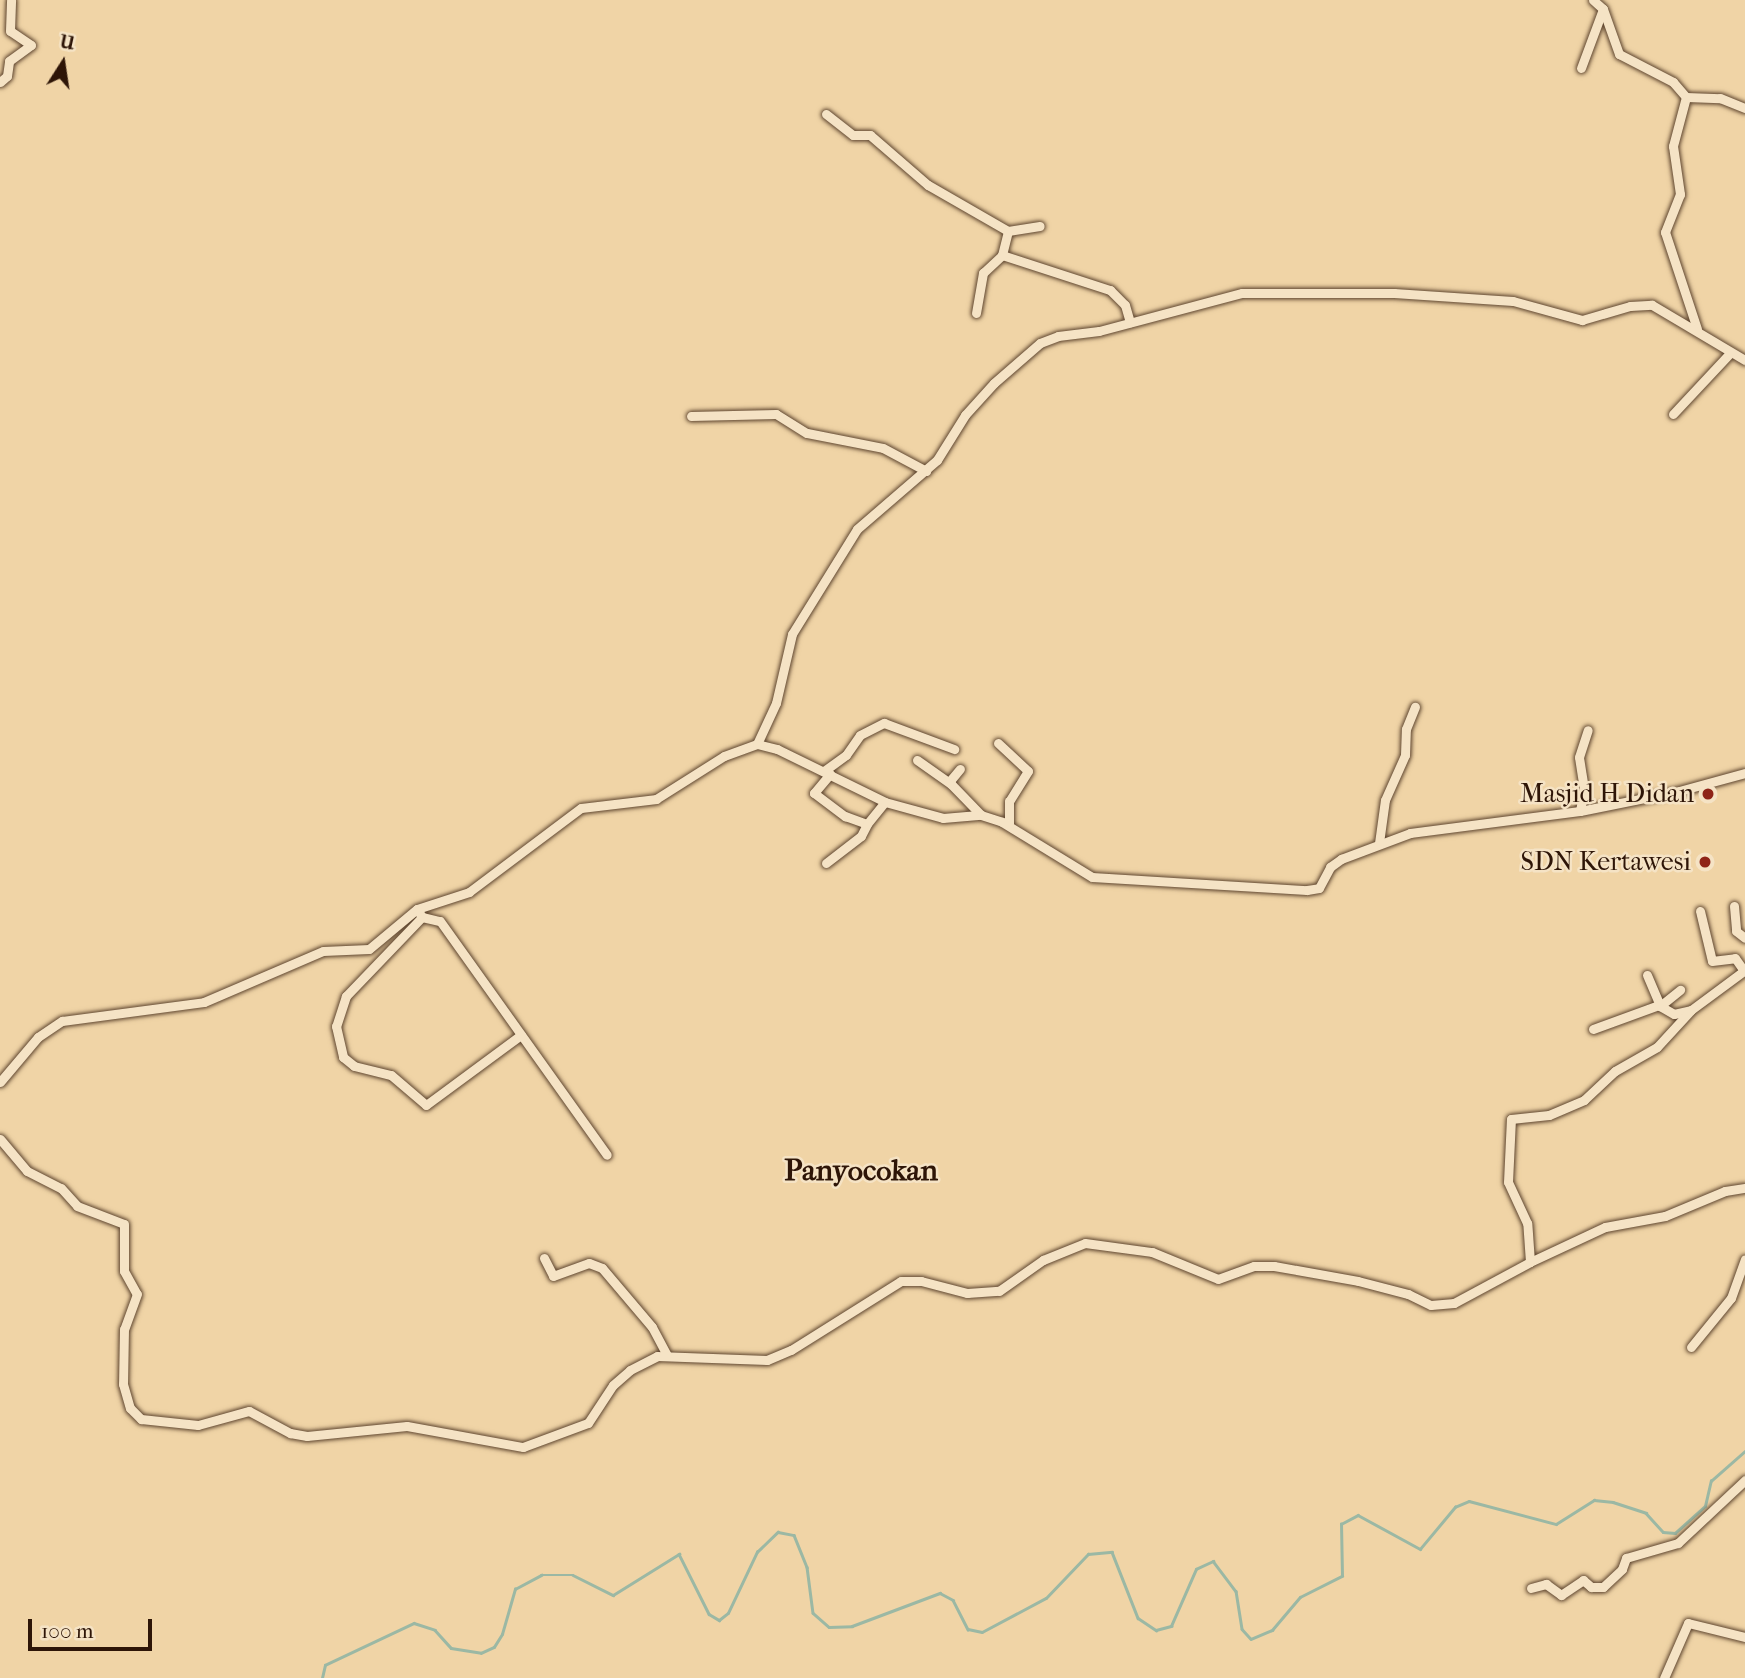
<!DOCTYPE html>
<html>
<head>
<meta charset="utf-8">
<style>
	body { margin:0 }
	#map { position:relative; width:1745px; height:1678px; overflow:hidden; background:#f0d4a6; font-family:"IM FELL French Canon",serif }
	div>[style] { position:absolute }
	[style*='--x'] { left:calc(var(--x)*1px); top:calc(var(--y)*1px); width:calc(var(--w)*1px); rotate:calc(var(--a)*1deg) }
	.stream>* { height:2.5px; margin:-1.25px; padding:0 1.25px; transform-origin:1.25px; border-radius:1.25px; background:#9bb8a4 }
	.roads { filter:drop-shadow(0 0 2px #5e452f) drop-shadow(0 0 2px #5e452f) }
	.minor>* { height:9px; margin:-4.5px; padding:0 4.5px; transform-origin:4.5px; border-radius:4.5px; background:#f5e3c5 }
	.dots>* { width:19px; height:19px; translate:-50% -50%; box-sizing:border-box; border:4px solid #f5e3c5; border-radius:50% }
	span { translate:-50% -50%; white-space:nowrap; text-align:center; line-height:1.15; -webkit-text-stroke:5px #f5e3c5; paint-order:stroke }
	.poi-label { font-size:26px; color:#2e1507 }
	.right { translate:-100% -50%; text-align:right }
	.quarter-label { font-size:30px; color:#2e1507; font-weight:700 }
	.north { position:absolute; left:28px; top:28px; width:70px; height:70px; -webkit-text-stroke:5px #f5e3c5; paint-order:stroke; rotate:12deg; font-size:19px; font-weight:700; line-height:28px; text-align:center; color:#2e1507 }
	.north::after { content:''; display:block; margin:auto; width:24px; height:32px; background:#2e1507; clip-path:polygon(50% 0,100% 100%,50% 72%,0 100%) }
	.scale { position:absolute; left:28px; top:1619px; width:124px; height:32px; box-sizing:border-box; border:4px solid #2e1507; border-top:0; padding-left:9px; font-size:21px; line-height:24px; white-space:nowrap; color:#2e1507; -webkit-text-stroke:5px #f5e3c5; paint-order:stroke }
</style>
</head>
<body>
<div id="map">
	<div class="stream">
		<i style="--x:322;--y:1678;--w:13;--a:-77"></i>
		<i style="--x:325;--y:1665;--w:98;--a:-25.3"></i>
		<i style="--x:414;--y:1623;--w:22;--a:18"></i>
		<i style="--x:435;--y:1630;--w:24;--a:48"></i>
		<i style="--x:451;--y:1648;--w:30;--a:9"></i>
		<i style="--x:481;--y:1653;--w:14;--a:-25"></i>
		<i style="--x:494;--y:1647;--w:15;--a:-58"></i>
		<i style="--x:502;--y:1634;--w:47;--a:-73.9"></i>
		<i style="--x:515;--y:1589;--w:30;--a:-28"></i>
		<i style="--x:541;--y:1575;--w:32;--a:0"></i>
		<i style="--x:573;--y:1575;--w:45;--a:26.6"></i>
		<i style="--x:613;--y:1595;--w:78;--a:-31.8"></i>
		<i style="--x:679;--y:1554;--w:67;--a:63.4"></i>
		<i style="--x:709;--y:1614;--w:12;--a:31"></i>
		<i style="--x:719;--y:1620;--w:11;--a:-38"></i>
		<i style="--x:728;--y:1613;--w:68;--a:-64.6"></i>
		<i style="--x:757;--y:1552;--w:29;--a:-44"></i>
		<i style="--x:778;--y:1532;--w:16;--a:11"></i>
		<i style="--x:794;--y:1535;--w:35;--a:68"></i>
		<i style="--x:807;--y:1567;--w:46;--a:82.6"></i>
		<i style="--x:813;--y:1613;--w:21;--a:41"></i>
		<i style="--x:829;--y:1627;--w:23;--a:-2"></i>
		<i style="--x:852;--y:1626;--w:94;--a:-20.6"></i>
		<i style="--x:940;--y:1593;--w:15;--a:28"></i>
		<i style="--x:953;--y:1600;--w:33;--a:63"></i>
		<i style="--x:968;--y:1629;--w:14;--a:12"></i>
		<i style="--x:982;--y:1632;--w:72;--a:-28"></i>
		<i style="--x:1046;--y:1598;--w:61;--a:-46.3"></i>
		<i style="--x:1088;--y:1554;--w:24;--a:-5"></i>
		<i style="--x:1112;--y:1552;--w:71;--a:68.5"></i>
		<i style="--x:1138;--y:1618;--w:22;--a:34"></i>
		<i style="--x:1156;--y:1630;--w:16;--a:-15"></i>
		<i style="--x:1171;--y:1626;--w:62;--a:-66.3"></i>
		<i style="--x:1196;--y:1569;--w:19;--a:-25"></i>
		<i style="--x:1213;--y:1561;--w:38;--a:53"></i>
		<i style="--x:1236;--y:1591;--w:38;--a:81"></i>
		<i style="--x:1242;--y:1629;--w:13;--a:48"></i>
		<i style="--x:1251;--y:1639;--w:23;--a:-23"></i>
		<i style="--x:1272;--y:1630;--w:43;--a:-49.7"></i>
		<i style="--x:1300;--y:1597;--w:47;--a:-26.6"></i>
		<i style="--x:1342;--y:1576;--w:52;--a:-91.1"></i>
		<i style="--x:1341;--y:1524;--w:19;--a:-28"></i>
		<i style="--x:1358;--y:1515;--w:71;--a:28.7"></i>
		<i style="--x:1420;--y:1549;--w:55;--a:-50.2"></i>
		<i style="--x:1455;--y:1507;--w:15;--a:-23"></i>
		<i style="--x:1469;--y:1501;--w:90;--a:14.8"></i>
		<i style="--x:1556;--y:1524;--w:45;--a:-32.3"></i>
		<i style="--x:1594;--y:1500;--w:19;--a:6"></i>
		<i style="--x:1613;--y:1502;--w:35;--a:18"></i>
		<i style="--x:1646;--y:1513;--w:25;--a:48"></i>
		<i style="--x:1663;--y:1532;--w:12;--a:5"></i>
		<i style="--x:1675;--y:1533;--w:40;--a:-42"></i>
		<i style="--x:1705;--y:1506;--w:26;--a:-77"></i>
		<i style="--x:1711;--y:1481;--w:45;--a:-41.4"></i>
	</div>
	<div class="roads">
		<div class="minor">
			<i style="--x:1593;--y:0;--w:13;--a:42"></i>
			<i style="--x:1603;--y:9;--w:48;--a:70.4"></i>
			<i style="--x:1619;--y:54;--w:61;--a:27.4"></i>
			<i style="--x:1673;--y:82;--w:20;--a:49"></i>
			<i style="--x:1686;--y:97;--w:51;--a:104.9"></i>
			<i style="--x:1673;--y:146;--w:49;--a:81.7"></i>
			<i style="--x:1680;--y:194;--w:41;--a:111.5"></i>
			<i style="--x:1665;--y:232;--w:102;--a:71.7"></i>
			<i style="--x:1581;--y:68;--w:63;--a:-69.6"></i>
			<i style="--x:0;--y:82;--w:9;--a:-41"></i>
			<i style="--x:7;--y:76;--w:15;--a:-82"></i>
			<i style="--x:9;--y:61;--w:27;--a:-36"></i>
			<i style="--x:31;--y:45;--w:25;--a:-146"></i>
			<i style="--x:10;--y:31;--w:31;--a:-88"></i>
			<i style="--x:1686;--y:97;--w:34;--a:2"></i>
			<i style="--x:1720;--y:98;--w:27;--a:22"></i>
			<i style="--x:826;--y:114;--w:34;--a:38"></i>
			<i style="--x:853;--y:135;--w:17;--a:0"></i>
			<i style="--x:870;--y:135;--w:77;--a:40.8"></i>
			<i style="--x:928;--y:185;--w:92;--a:29.9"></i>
			<i style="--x:1008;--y:231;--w:25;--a:104"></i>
			<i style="--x:1002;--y:255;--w:114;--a:18"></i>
			<i style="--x:1110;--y:290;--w:21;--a:45"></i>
			<i style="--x:1125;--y:305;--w:18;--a:74"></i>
			<i style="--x:1008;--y:231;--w:32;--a:-9"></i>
			<i style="--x:976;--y:313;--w:41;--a:-80.1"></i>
			<i style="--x:983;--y:273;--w:26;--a:-43"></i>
			<i style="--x:1673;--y:414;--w:83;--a:-46.9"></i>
			<i style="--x:691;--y:416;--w:85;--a:-1.3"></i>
			<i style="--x:776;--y:414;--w:36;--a:32"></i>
			<i style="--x:807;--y:433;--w:77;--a:11.2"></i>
			<i style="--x:883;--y:448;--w:49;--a:28.1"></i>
			<i style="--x:998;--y:743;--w:41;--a:43"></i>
			<i style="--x:1028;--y:771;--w:36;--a:122"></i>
			<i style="--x:1009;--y:801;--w:24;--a:90"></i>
			<i style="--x:757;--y:744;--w:45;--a:-65.1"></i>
			<i style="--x:776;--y:703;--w:71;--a:-76.9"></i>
			<i style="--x:792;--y:634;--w:123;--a:-58.2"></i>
			<i style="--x:857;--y:529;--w:106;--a:-40.8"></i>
			<i style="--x:937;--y:460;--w:53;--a:-58.1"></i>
			<i style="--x:965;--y:415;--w:43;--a:-47.8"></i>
			<i style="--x:994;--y:383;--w:61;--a:-41"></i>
			<i style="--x:1040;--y:343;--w:19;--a:-21"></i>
			<i style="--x:1058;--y:336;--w:41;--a:-7"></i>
			<i style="--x:1099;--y:331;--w:148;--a:-14.9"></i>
			<i style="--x:1242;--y:293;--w:152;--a:0"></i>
			<i style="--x:1394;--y:293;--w:119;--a:3.8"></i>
			<i style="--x:1513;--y:301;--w:72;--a:15.4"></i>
			<i style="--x:1582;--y:320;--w:50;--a:-16.3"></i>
			<i style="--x:1630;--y:306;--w:22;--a:-3"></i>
			<i style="--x:1652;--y:305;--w:108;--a:30.6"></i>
			<i style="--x:917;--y:760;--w:42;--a:35.2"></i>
			<i style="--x:951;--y:784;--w:43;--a:45.9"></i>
			<i style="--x:824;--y:771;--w:27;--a:-36"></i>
			<i style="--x:846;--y:755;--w:24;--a:-55"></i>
			<i style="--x:860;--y:735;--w:27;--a:-27"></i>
			<i style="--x:884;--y:723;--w:75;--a:20.4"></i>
			<i style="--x:830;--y:774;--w:25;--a:130"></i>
			<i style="--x:814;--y:793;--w:39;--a:37"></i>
			<i style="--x:845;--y:816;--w:23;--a:20"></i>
			<i style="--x:867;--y:824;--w:28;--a:-51"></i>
			<i style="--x:949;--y:782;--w:17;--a:-50"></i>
			<i style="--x:1580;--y:811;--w:22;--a:-80"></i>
			<i style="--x:1584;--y:789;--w:32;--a:-99"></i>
			<i style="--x:1579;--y:757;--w:28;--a:-72"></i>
			<i style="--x:1379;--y:843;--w:43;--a:-82.1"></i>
			<i style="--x:1385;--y:800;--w:49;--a:-66"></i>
			<i style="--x:1405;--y:755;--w:26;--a:-88"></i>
			<i style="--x:1406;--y:729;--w:24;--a:-68"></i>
			<i style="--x:826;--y:863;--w:44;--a:-37.6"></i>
			<i style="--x:861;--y:836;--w:13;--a:-63"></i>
			<i style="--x:1734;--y:906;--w:25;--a:85"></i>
			<i style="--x:1736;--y:931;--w:11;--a:38"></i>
			<i style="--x:417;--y:909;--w:9;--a:58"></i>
			<i style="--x:422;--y:917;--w:110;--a:133.9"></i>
			<i style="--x:346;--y:996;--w:32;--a:108"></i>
			<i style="--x:336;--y:1026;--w:32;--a:77"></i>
			<i style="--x:343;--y:1057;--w:14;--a:39"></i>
			<i style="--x:354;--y:1066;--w:38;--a:14"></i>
			<i style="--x:391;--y:1075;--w:46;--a:40.6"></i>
			<i style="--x:426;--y:1105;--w:118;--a:-36.4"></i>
			<i style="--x:1700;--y:911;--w:51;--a:76.5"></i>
			<i style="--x:1712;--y:961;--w:23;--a:-7"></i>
			<i style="--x:1735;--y:958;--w:16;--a:55"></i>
			<i style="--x:422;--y:917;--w:18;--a:13"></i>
			<i style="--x:440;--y:921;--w:287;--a:54.5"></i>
			<i style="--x:1647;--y:975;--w:34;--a:67"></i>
			<i style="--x:1660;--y:1006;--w:16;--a:30"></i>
			<i style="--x:1674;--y:1014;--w:17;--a:-13"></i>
			<i style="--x:1660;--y:1006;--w:26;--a:-39"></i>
			<i style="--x:1593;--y:1029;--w:70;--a:-20"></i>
			<i style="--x:0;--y:1082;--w:59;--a:-49.8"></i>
			<i style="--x:38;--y:1037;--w:29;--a:-34"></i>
			<i style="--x:62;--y:1021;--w:143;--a:-7.6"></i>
			<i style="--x:204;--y:1002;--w:129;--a:-23.2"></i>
			<i style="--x:323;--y:951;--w:46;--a:-2.5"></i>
			<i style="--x:369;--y:949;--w:62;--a:-39.8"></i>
			<i style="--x:417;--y:909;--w:55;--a:-18.1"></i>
			<i style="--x:469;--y:892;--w:140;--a:-36.9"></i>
			<i style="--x:581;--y:808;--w:76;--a:-6.8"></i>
			<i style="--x:656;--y:799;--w:80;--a:-32.3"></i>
			<i style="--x:724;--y:756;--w:35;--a:-20"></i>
			<i style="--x:757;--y:744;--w:21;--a:14"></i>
			<i style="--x:777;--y:749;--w:120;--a:26.1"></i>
			<i style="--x:885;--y:802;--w:60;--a:15.4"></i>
			<i style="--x:943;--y:818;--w:38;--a:-5"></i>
			<i style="--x:981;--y:815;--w:22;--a:18"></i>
			<i style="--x:1002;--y:822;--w:105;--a:31.4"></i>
			<i style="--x:1092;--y:877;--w:215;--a:3.5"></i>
			<i style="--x:1307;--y:890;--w:12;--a:-9"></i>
			<i style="--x:1319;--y:888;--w:24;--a:-62"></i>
			<i style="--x:1330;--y:867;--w:14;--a:-36"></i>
			<i style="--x:1341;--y:859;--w:74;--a:-20.6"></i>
			<i style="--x:1410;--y:833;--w:171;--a:-7.4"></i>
			<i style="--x:1580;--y:811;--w:101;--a:-11.4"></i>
			<i style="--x:1679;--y:791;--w:68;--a:-15.3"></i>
			<i style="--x:0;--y:1139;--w:42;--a:49.8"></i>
			<i style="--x:27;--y:1171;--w:38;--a:27"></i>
			<i style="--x:61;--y:1188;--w:24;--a:48"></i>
			<i style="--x:77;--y:1206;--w:50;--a:21"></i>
			<i style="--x:124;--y:1224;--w:47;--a:90"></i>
			<i style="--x:124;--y:1271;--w:26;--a:61"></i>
			<i style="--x:137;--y:1294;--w:37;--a:110"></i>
			<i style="--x:124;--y:1329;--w:55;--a:91"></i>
			<i style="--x:123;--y:1384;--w:25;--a:74"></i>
			<i style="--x:130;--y:1408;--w:16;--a:45"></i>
			<i style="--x:141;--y:1419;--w:57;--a:6"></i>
			<i style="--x:198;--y:1425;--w:53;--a:-15.4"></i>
			<i style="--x:249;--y:1411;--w:47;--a:28.2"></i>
			<i style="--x:290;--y:1433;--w:17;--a:10"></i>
			<i style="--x:307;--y:1436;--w:100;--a:-5.7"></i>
			<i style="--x:407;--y:1426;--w:118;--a:10.3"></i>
			<i style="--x:523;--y:1447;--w:69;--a:-20.3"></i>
			<i style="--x:588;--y:1423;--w:45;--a:-56.7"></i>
			<i style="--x:613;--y:1385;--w:23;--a:-41"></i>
			<i style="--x:630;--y:1370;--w:30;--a:-27"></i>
			<i style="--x:657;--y:1356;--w:110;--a:2.1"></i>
			<i style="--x:767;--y:1360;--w:26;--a:-23"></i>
			<i style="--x:791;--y:1350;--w:130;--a:-32.1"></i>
			<i style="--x:901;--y:1281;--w:20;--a:0"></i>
			<i style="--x:921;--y:1281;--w:48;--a:14.6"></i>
			<i style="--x:967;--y:1293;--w:32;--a:-4"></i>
			<i style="--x:999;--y:1291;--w:54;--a:-35.2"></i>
			<i style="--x:1043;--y:1260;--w:45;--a:-22"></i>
			<i style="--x:1085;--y:1243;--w:68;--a:7.7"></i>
			<i style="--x:1152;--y:1252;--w:71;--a:22.2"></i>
			<i style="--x:1218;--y:1279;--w:38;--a:-20"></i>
			<i style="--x:1254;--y:1266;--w:20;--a:0"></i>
			<i style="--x:1274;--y:1266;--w:85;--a:10.1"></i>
			<i style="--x:1358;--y:1281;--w:52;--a:14.6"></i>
			<i style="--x:1408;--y:1294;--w:25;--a:26"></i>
			<i style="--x:1431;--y:1305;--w:23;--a:-5"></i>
			<i style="--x:1454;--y:1303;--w:86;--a:-28.3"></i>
			<i style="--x:1530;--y:1262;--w:39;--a:-94"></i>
			<i style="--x:1527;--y:1223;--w:45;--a:-114.9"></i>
			<i style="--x:1508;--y:1182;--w:63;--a:-87.3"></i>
			<i style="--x:1511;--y:1119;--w:38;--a:-6"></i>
			<i style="--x:1549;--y:1115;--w:38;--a:-23"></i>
			<i style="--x:1584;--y:1100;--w:42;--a:-43.1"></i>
			<i style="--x:1615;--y:1071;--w:48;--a:-29.7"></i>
			<i style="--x:1657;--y:1047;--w:50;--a:-47.4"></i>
			<i style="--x:1691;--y:1010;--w:67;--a:-36.5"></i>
			<i style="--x:544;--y:1258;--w:20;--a:63"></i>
			<i style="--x:553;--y:1276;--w:38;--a:-20"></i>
			<i style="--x:589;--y:1263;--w:14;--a:21"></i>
			<i style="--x:602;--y:1268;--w:77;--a:49.7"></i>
			<i style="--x:652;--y:1327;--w:32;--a:62"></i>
			<i style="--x:1530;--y:1262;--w:83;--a:-25"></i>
			<i style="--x:1605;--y:1227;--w:61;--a:-10.4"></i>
			<i style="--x:1665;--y:1216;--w:65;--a:-22.6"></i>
			<i style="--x:1725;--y:1191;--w:20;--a:-9"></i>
			<i style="--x:1691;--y:1347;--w:63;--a:-50.8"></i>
			<i style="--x:1731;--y:1298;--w:41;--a:-70.3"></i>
			<i style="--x:1531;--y:1588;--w:16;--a:-15"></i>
			<i style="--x:1546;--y:1584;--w:19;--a:36"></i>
			<i style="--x:1561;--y:1595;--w:27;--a:-34"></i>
			<i style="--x:1583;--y:1580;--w:11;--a:41"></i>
			<i style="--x:1591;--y:1587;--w:12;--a:0"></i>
			<i style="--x:1603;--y:1587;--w:26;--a:-43"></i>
			<i style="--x:1622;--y:1569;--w:12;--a:-70"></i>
			<i style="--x:1626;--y:1558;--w:54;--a:-16.1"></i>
			<i style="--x:1678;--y:1543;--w:92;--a:-43.2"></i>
			<i style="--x:1664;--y:1678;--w:60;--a:-66.4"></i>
			<i style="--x:1688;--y:1623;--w:59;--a:13.8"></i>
		</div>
	</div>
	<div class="dots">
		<i style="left:1708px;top:794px;background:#8f2418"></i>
		<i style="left:1705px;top:862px;background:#8f2418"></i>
	</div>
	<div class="poi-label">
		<span class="right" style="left:1694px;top:794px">Masjid H Didan</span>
		<span class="right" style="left:1691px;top:862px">SDN Kertawesi</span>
	</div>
	<div class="quarter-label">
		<span style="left:861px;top:1171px">Panyocokan</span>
	</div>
	<div class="north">U</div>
	<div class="scale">100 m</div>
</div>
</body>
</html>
